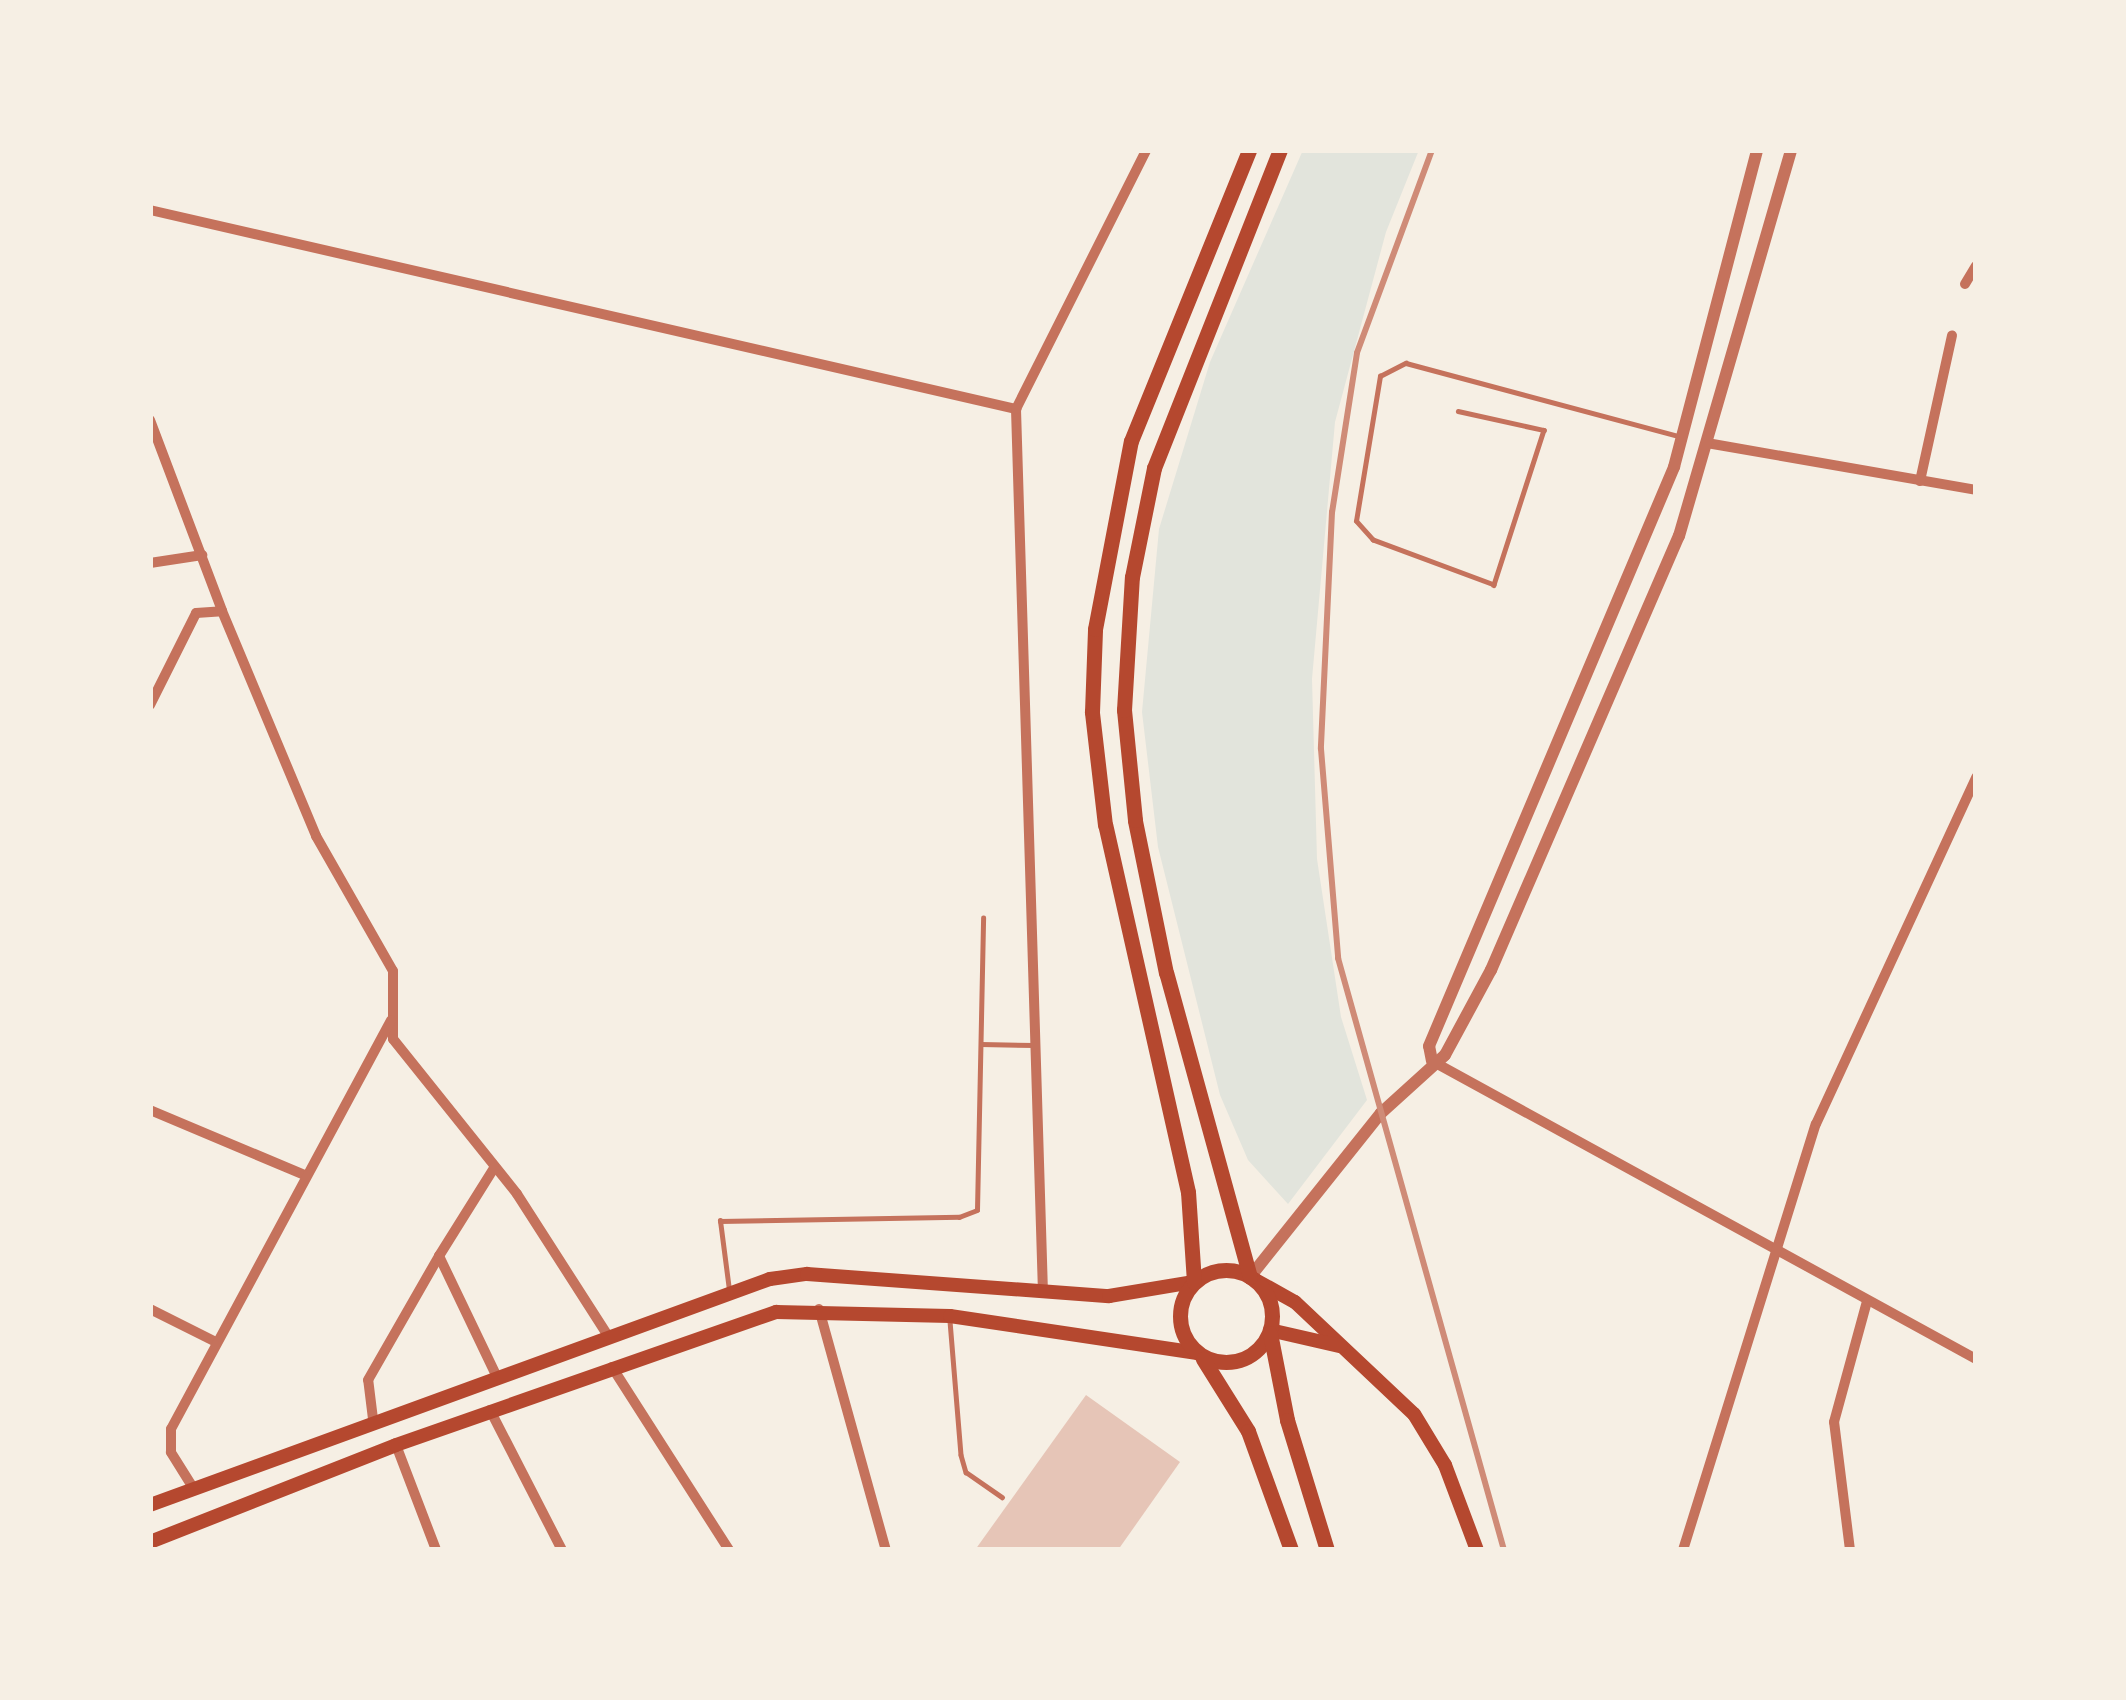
<!DOCTYPE html>
<html>
<head>
<meta charset="utf-8">
<style>
	body { margin:0 }
	#map { position:relative; width:2126px; height:1700px; overflow:hidden; background:#f6efe4; font-family:"Nunito Sans",sans-serif }
	div>[style] { position:absolute }
	[style*='--x'] { left:calc(var(--x)*1px); top:calc(var(--y)*1px); width:calc(var(--w)*1px); rotate:calc(var(--a)*1deg) }
	.green>* { inset:0; background:#e2e4dc }
	.building>* { inset:0; background:#e6c5b7 }
	.service>* { height:4.5px; margin:-2.25px; padding:0 2.25px; transform-origin:2.25px; border-radius:2.25px; background:#c5725c }
	.minor>* { height:10px; margin:-5px; padding:0 5px; transform-origin:5px; border-radius:5px; background:#c5725c }
	.tertiary>* { height:12px; margin:-6px; padding:0 6px; transform-origin:6px; border-radius:6px; background:#c5725c }
	.secondary>* { height:14px; margin:-7px; padding:0 7px; transform-origin:7px; border-radius:7px; background:#b5482f }
	.primary>* { height:15px; margin:-7.5px; padding:0 7.5px; transform-origin:7.5px; border-radius:7.5px; background:#b5482f }
	.primary>.ring { margin:-7.5px; padding:0; box-sizing:content-box; background:none; border:15px solid #b5482f; border-radius:50% }
	.rail>* { height:6px; margin:-3px; padding:0 3px; transform-origin:3px; border-radius:3px; background:#cf8b77 }
	span { translate:-50% -50%; white-space:nowrap; text-align:center; line-height:1.15; -webkit-text-stroke:9px #f6efe4; paint-order:stroke }
	.frame { position:absolute; inset:0; border:153px solid #f6efe4; pointer-events:none }
</style>
</head>
<body>
<div id="map">
	<div class="green">
		<i style="clip-path:polygon(1303px 150px,1419px 150px,1386px 232px,1335px 422px,1312px 679px,1317px 859px,1341px 1017px,1367px 1100px,1288px 1204px,1248px 1160px,1220px 1095px,1158px 847px,1142px 712px,1159px 529px,1210px 362px)"></i>
	</div>
	<div class="building">
		<i style="clip-path:polygon(1086px 1395px,1180px 1462px,1118px 1550px,975px 1550px)"></i>
	</div>
	<div class="service">
		<i style="--x:1458;--y:411;--w:88;--a:12.5"></i>
		<i style="--x:1544;--y:430;--w:163;--a:107.9"></i>
		<i style="--x:1494;--y:585;--w:129;--a:-159.6"></i>
		<i style="--x:1373;--y:540;--w:25;--a:-132"></i>
		<i style="--x:1356;--y:521;--w:147;--a:-80.6"></i>
		<i style="--x:1380;--y:376;--w:29;--a:-27"></i>
		<i style="--x:1406;--y:363;--w:282;--a:15"></i>
		<i style="--x:981;--y:1044;--w:53;--a:1.1"></i>
		<i style="--x:729;--y:1290;--w:70;--a:-97.4"></i>
		<i style="--x:720;--y:1221;--w:239;--a:-1"></i>
		<i style="--x:959;--y:1217;--w:19;--a:-21"></i>
		<i style="--x:977;--y:1210;--w:292;--a:-88.8"></i>
		<i style="--x:950;--y:1321;--w:134;--a:85.3"></i>
		<i style="--x:961;--y:1455;--w:18;--a:74"></i>
		<i style="--x:966;--y:1472;--w:44;--a:34.8"></i>
	</div>
	<div class="minor">
		<i style="--x:150;--y:210;--w:889;--a:12.94"></i>
		<i style="--x:1965;--y:284;--w:21;--a:-59"></i>
		<i style="--x:150;--y:420;--w:204;--a:69.3"></i>
		<i style="--x:1707;--y:443;--w:273;--a:9.9"></i>
		<i style="--x:1920;--y:481;--w:149;--a:-77.6"></i>
		<i style="--x:150;--y:563;--w:53;--a:-8.7"></i>
		<i style="--x:150;--y:705;--w:103;--a:-63.4"></i>
		<i style="--x:196;--y:613;--w:26;--a:-4"></i>
		<i style="--x:222;--y:611;--w:244;--a:67.3"></i>
		<i style="--x:316;--y:836;--w:155;--a:60.3"></i>
		<i style="--x:393;--y:971;--w:68;--a:90"></i>
		<i style="--x:393;--y:1039;--w:198;--a:51.3"></i>
		<i style="--x:517;--y:1194;--w:166;--a:57.3"></i>
		<i style="--x:1432;--y:1061;--w:620;--a:28.71"></i>
		<i style="--x:150;--y:1110;--w:168;--a:22.8"></i>
		<i style="--x:439;--y:1256;--w:104;--a:-58"></i>
		<i style="--x:1043;--y:1293;--w:884;--a:-91.75"></i>
		<i style="--x:1016;--y:409;--w:290;--a:-63.3"></i>
		<i style="--x:150;--y:1309;--w:74;--a:26.6"></i>
		<i style="--x:819;--y:1309;--w:250;--a:74.5"></i>
		<i style="--x:612;--y:1367;--w:217;--a:57.4"></i>
		<i style="--x:490;--y:1410;--w:157;--a:62.8"></i>
		<i style="--x:373;--y:1419;--w:39;--a:-97"></i>
		<i style="--x:368;--y:1380;--w:143;--a:-60.2"></i>
		<i style="--x:439;--y:1256;--w:130;--a:64.4"></i>
		<i style="--x:396;--y:1445;--w:112;--a:69.1"></i>
		<i style="--x:192;--y:1486;--w:40;--a:-122"></i>
		<i style="--x:171;--y:1452;--w:23;--a:-90"></i>
		<i style="--x:171;--y:1429;--w:464;--a:-61.7"></i>
		<i style="--x:1683;--y:1550;--w:446;--a:-72.7"></i>
		<i style="--x:1816;--y:1124;--w:382;--a:-65.2"></i>
		<i style="--x:1850;--y:1550;--w:129;--a:-97.1"></i>
		<i style="--x:1834;--y:1422;--w:125;--a:-74.7"></i>
	</div>
	<div class="tertiary">
		<i style="--x:1432;--y:1061;--w:15;--a:-101"></i>
		<i style="--x:1429;--y:1046;--w:629;--a:-67.06"></i>
		<i style="--x:1674;--y:467;--w:328;--a:-75.3"></i>
		<i style="--x:1250;--y:1277;--w:210;--a:-51.4"></i>
		<i style="--x:1381;--y:1113;--w:86;--a:-42.2"></i>
		<i style="--x:1445;--y:1055;--w:97;--a:-61.6"></i>
		<i style="--x:1491;--y:970;--w:473;--a:-66.6"></i>
		<i style="--x:1679;--y:536;--w:402;--a:-73.8"></i>
	</div>
	<div class="secondary">
		<i style="--x:1250;--y:1277;--w:51;--a:29.1"></i>
		<i style="--x:1295;--y:1302;--w:163;--a:43.3"></i>
		<i style="--x:1414;--y:1414;--w:60;--a:58.7"></i>
		<i style="--x:1445;--y:1465;--w:91;--a:69.4"></i>
		<i style="--x:1270;--y:1330;--w:72;--a:12.9"></i>
		<i style="--x:150;--y:1505;--w:660;--a:-20.03"></i>
		<i style="--x:770;--y:1279;--w:37;--a:-8"></i>
		<i style="--x:807;--y:1274;--w:303;--a:4.2"></i>
		<i style="--x:1109;--y:1296;--w:86;--a:-9.4"></i>
		<i style="--x:150;--y:1542;--w:264;--a:-21.5"></i>
		<i style="--x:396;--y:1445;--w:403;--a:-19.3"></i>
		<i style="--x:776;--y:1312;--w:174;--a:1.3"></i>
		<i style="--x:950;--y:1316;--w:250;--a:8.5"></i>
	</div>
	<div class="primary">
		<i class="ring" style="left:1180px;top:1270px;width:77px;height:77px"></i>
		<i style="--x:1250;--y:1277;--w:315;--a:-105.4"></i>
		<i style="--x:1166;--y:973;--w:156;--a:-101.5"></i>
		<i style="--x:1135;--y:820;--w:111;--a:-95.7"></i>
		<i style="--x:1124;--y:710;--w:133;--a:-86.6"></i>
		<i style="--x:1132;--y:577;--w:111;--a:-78.6"></i>
		<i style="--x:1154;--y:468;--w:342;--a:-68.4"></i>
		<i style="--x:1194;--y:1282;--w:90;--a:-93.8"></i>
		<i style="--x:1188;--y:1192;--w:376;--a:-102.7"></i>
		<i style="--x:1105;--y:825;--w:114;--a:-96.6"></i>
		<i style="--x:1092;--y:712;--w:83;--a:-87.9"></i>
		<i style="--x:1095;--y:629;--w:191;--a:-79.2"></i>
		<i style="--x:1131;--y:441;--w:314;--a:-67.9"></i>
		<i style="--x:1270;--y:1333;--w:89;--a:78.9"></i>
		<i style="--x:1287;--y:1420;--w:136;--a:72.9"></i>
		<i style="--x:1203;--y:1359;--w:85;--a:58"></i>
		<i style="--x:1248;--y:1431;--w:127;--a:70.1"></i>
	</div>
	<div class="rail">
		<i style="--x:1432;--y:150;--w:216;--a:110.3"></i>
		<i style="--x:1357;--y:353;--w:161;--a:98.9"></i>
		<i style="--x:1332;--y:512;--w:237;--a:92.7"></i>
		<i style="--x:1321;--y:749;--w:210;--a:85.3"></i>
		<i style="--x:1338;--y:958;--w:615;--a:74.34"></i>
	</div>
	<div class="frame"></div>
</div>
</body>
</html>
